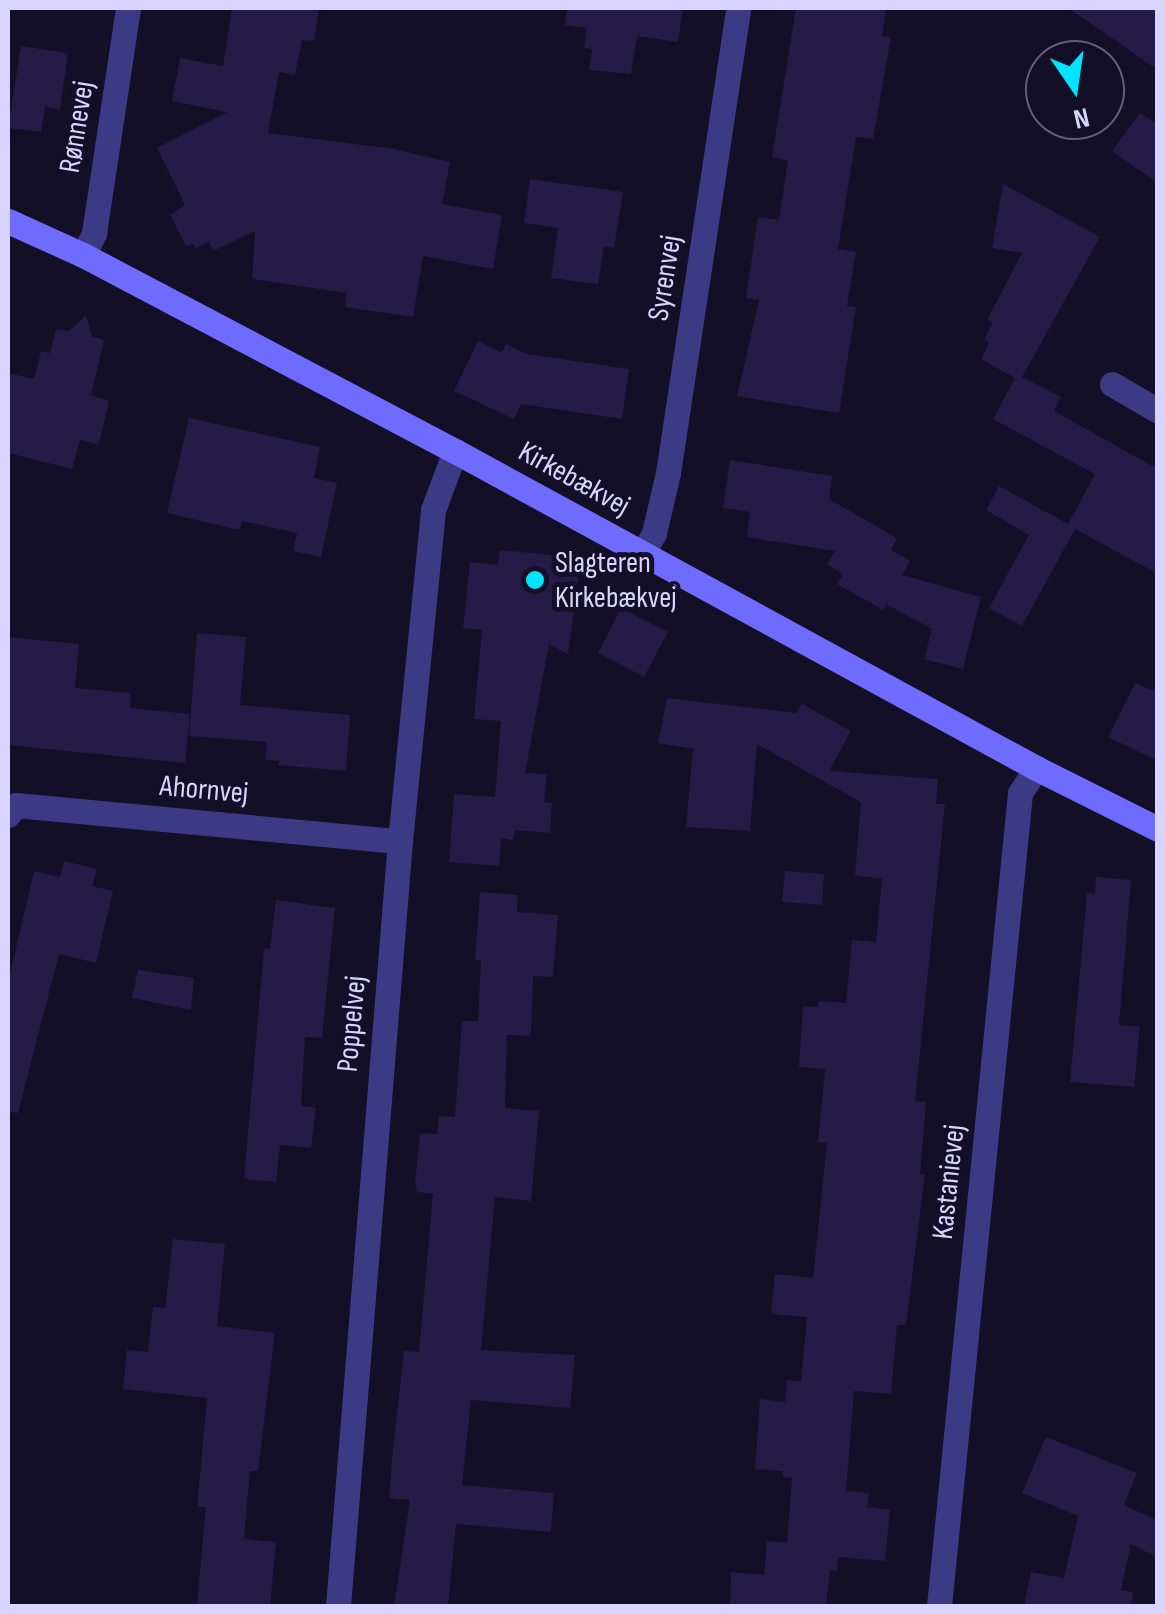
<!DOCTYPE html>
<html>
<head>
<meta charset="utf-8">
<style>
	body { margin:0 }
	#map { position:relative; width:1165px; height:1614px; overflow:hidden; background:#130f26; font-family:"Sofia Sans Condensed",sans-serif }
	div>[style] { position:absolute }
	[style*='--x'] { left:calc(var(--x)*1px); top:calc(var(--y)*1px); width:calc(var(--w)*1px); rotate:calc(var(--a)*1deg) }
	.building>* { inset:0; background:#241b47 }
	.street>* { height:25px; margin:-12.5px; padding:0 12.5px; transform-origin:12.5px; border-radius:12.5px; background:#3d3a85 }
	.secondary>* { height:25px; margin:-12.5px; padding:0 12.5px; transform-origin:12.5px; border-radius:12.5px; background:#6f6bff }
	.dots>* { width:28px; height:28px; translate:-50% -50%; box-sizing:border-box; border:5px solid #130f26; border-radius:50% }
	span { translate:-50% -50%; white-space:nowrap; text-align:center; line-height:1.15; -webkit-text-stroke:10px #130f26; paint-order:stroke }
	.street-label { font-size:30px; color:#d9d4ff }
	.poi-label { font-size:30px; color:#d9d4ff }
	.left { translate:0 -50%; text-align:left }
	.frame { position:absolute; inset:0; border:10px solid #d9d4ff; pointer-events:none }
	.north { position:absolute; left:1025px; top:40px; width:100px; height:100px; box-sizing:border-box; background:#130f26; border:2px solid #625e7d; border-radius:50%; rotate:167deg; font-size:28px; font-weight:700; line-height:40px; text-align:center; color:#d9d4ff }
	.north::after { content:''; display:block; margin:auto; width:35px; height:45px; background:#00e5ff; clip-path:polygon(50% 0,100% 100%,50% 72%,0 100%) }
</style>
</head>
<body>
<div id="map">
	<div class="building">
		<i style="clip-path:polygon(232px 8px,319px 8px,314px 41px,302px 40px,295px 75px,279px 72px,268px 133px,394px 149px,450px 162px,442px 204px,502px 215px,493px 269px,423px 256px,413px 317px,345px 307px,347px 293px,252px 279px,255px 231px,213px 251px,209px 242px,196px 248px,193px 244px,186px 246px,170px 215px,185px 205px,157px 148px,227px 112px,172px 101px,180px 58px,223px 66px)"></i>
		<i style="clip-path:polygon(567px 8px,683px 8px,678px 42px,637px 36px,631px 74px,589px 70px,592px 49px,584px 48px,587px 28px,565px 25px)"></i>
		<i style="clip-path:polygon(796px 8px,886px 8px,882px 36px,891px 37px,873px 139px,856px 137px,838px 249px,856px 252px,847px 306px,856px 307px,839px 413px,737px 396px,759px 300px,746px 298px,758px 217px,779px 220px,788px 160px,772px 157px)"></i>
		<i style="clip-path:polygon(1068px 8px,1158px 8px,1158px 70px)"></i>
		<i style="clip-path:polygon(21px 46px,68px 53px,60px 109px,45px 107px,41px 132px,8px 128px)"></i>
		<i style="clip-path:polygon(1140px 113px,1158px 125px,1158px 183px,1112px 151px)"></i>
		<i style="clip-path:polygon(530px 179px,623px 192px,614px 248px,604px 246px,598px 284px,551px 278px,558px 228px,524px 223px)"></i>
		<i style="clip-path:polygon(1003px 184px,1100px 237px,1022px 377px,1061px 397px,1054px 411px,1158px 469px,1158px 574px,1075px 529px,1022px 626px,989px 608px,1029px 535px,986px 510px,999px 486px,1068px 524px,1095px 474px,993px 419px,1015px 378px,981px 359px,989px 343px,984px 339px,993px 322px,987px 320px,1022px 253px,992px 248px)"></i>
		<i style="clip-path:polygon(86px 315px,92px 337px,104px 340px,91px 395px,109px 401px,99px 444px,80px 440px,72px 469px,8px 453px,8px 373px,34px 379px,41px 351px,50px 353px,56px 329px,69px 331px)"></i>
		<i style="clip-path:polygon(478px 341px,502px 353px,506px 344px,527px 354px,629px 369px,622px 419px,521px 404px,514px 419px,454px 391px)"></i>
		<i style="clip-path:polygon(189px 418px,320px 447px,314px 478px,337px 483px,321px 557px,293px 551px,297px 533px,242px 521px,239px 530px,167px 513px)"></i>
		<i style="clip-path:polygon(730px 460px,832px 476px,829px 499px,897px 538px,891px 550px,910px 561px,902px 575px,981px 597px,963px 669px,924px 659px,932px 629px,886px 604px,883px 610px,837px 584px,843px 574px,827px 564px,835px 551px,747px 537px,750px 512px,723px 508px)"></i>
		<i style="clip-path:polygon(500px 550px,562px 556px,580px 566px,568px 654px,549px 644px,525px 773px,547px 774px,544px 802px,552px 803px,550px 833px,515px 830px,513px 840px,501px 838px,499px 866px,449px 862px,454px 794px,495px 797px,501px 721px,474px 719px,482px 630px,463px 628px,470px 562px,498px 565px)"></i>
		<i style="clip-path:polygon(621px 608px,668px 632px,644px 677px,598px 653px)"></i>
		<i style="clip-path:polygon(197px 633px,246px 637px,240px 705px,350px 715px,346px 771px,278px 765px,279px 761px,265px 760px,267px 742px,189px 736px)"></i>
		<i style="clip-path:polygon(8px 637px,79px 644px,75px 688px,131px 693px,130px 708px,190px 714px,185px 763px,8px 745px)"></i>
		<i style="clip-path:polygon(1135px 683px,1158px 693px,1158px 761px,1108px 737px)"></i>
		<i style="clip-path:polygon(667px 698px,796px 713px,802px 704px,851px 731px,829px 771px,938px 779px,936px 804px,945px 804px,915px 1101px,926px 1102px,920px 1174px,925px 1174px,906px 1325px,897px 1325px,891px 1394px,854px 1391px,846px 1491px,869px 1493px,867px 1507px,890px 1510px,885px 1561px,838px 1557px,837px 1571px,830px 1570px,826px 1606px,730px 1606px,731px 1572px,764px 1575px,767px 1541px,787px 1543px,792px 1478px,783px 1477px,783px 1471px,755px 1469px,760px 1399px,785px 1402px,787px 1380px,801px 1382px,807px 1317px,771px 1314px,775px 1274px,813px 1278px,827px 1143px,818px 1142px,825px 1069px,799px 1067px,803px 1006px,818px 1007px,819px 1001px,846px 1003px,852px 940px,876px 942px,882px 879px,855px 875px,861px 802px,757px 744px,750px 831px,686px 827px,693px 749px,658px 743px)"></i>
		<i style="clip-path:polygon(64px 861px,97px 869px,92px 886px,113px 891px,96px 963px,59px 954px,18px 1113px,8px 1112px,8px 983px,34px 871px,60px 877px)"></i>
		<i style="clip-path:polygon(785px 871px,824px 874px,822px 905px,782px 902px)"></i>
		<i style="clip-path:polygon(1096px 877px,1131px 880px,1119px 1025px,1140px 1027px,1134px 1087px,1070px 1082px,1087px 893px,1095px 894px)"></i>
		<i style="clip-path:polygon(480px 892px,518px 895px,517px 912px,558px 915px,553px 977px,533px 976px,531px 1036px,507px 1035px,505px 1108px,539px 1111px,531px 1201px,495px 1197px,481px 1350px,575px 1355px,570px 1408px,471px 1400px,462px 1485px,554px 1493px,551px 1532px,456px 1524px,448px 1606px,394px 1606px,410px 1500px,389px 1498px,393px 1449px,404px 1351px,419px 1352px,433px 1194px,417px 1192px,415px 1184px,420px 1133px,437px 1134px,439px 1116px,455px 1117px,462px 1021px,478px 1021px,481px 960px,475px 960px)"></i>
		<i style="clip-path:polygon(276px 900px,335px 908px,322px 1038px,305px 1037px,301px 1106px,316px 1108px,311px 1148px,280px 1145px,276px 1182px,244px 1179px,264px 948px,270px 949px)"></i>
		<i style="clip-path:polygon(138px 970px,194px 978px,191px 1010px,132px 998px)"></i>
		<i style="clip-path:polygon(173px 1239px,225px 1244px,217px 1326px,275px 1333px,258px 1471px,250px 1471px,244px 1539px,276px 1542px,270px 1606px,197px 1604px,206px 1507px,197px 1507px,207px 1398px,123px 1389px,127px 1350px,148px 1352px,153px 1307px,165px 1308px)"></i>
		<i style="clip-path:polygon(1046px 1437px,1137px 1473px,1124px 1505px,1158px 1521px,1158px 1558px,1131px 1544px,1121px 1590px,1133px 1592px,1131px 1606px,1024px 1606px,1031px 1572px,1064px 1578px,1078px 1516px,1022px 1493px)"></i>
	</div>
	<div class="street">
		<i style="--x:83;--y:255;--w:25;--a:-63"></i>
		<i style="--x:94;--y:233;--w:228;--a:-81.4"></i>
		<i style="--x:1112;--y:384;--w:53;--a:30.4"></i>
		<i style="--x:642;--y:554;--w:24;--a:-60"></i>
		<i style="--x:654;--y:533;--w:62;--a:-76.9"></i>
		<i style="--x:668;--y:473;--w:470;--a:-81.4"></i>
		<i style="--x:8;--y:815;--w:13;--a:-51"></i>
		<i style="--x:16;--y:805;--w:386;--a:5.4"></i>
		<i style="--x:338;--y:1606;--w:768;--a:-85.37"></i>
		<i style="--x:400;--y:841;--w:333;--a:-84.3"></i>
		<i style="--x:433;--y:510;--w:63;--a:-69.6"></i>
		<i style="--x:939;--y:1606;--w:817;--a:-84.31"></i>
		<i style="--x:1020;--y:793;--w:30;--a:-57"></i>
	</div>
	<div class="secondary">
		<i style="--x:8;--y:221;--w:82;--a:24.4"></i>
		<i style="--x:83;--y:255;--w:420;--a:27.8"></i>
		<i style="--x:455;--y:451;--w:662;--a:28.62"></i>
		<i style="--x:1036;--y:768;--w:136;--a:26.6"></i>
	</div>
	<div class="dots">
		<i style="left:535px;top:580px;background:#00e5ff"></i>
	</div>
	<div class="street-label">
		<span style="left:77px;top:127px;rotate:-81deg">Rønnevej</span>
		<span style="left:665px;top:278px;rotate:-81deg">Syrenvej</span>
		<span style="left:574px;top:479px;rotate:29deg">Kirkebækvej</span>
		<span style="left:204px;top:790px;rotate:5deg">Ahornvej</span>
		<span style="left:352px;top:1024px;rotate:-85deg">Poppelvej</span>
		<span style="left:949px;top:1182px;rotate:-84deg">Kastanievej</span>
	</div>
	<div class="poi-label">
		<span class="left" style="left:555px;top:580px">Slagteren<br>Kirkebækvej</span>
	</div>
	<div class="frame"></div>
	<div class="north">N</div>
</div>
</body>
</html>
